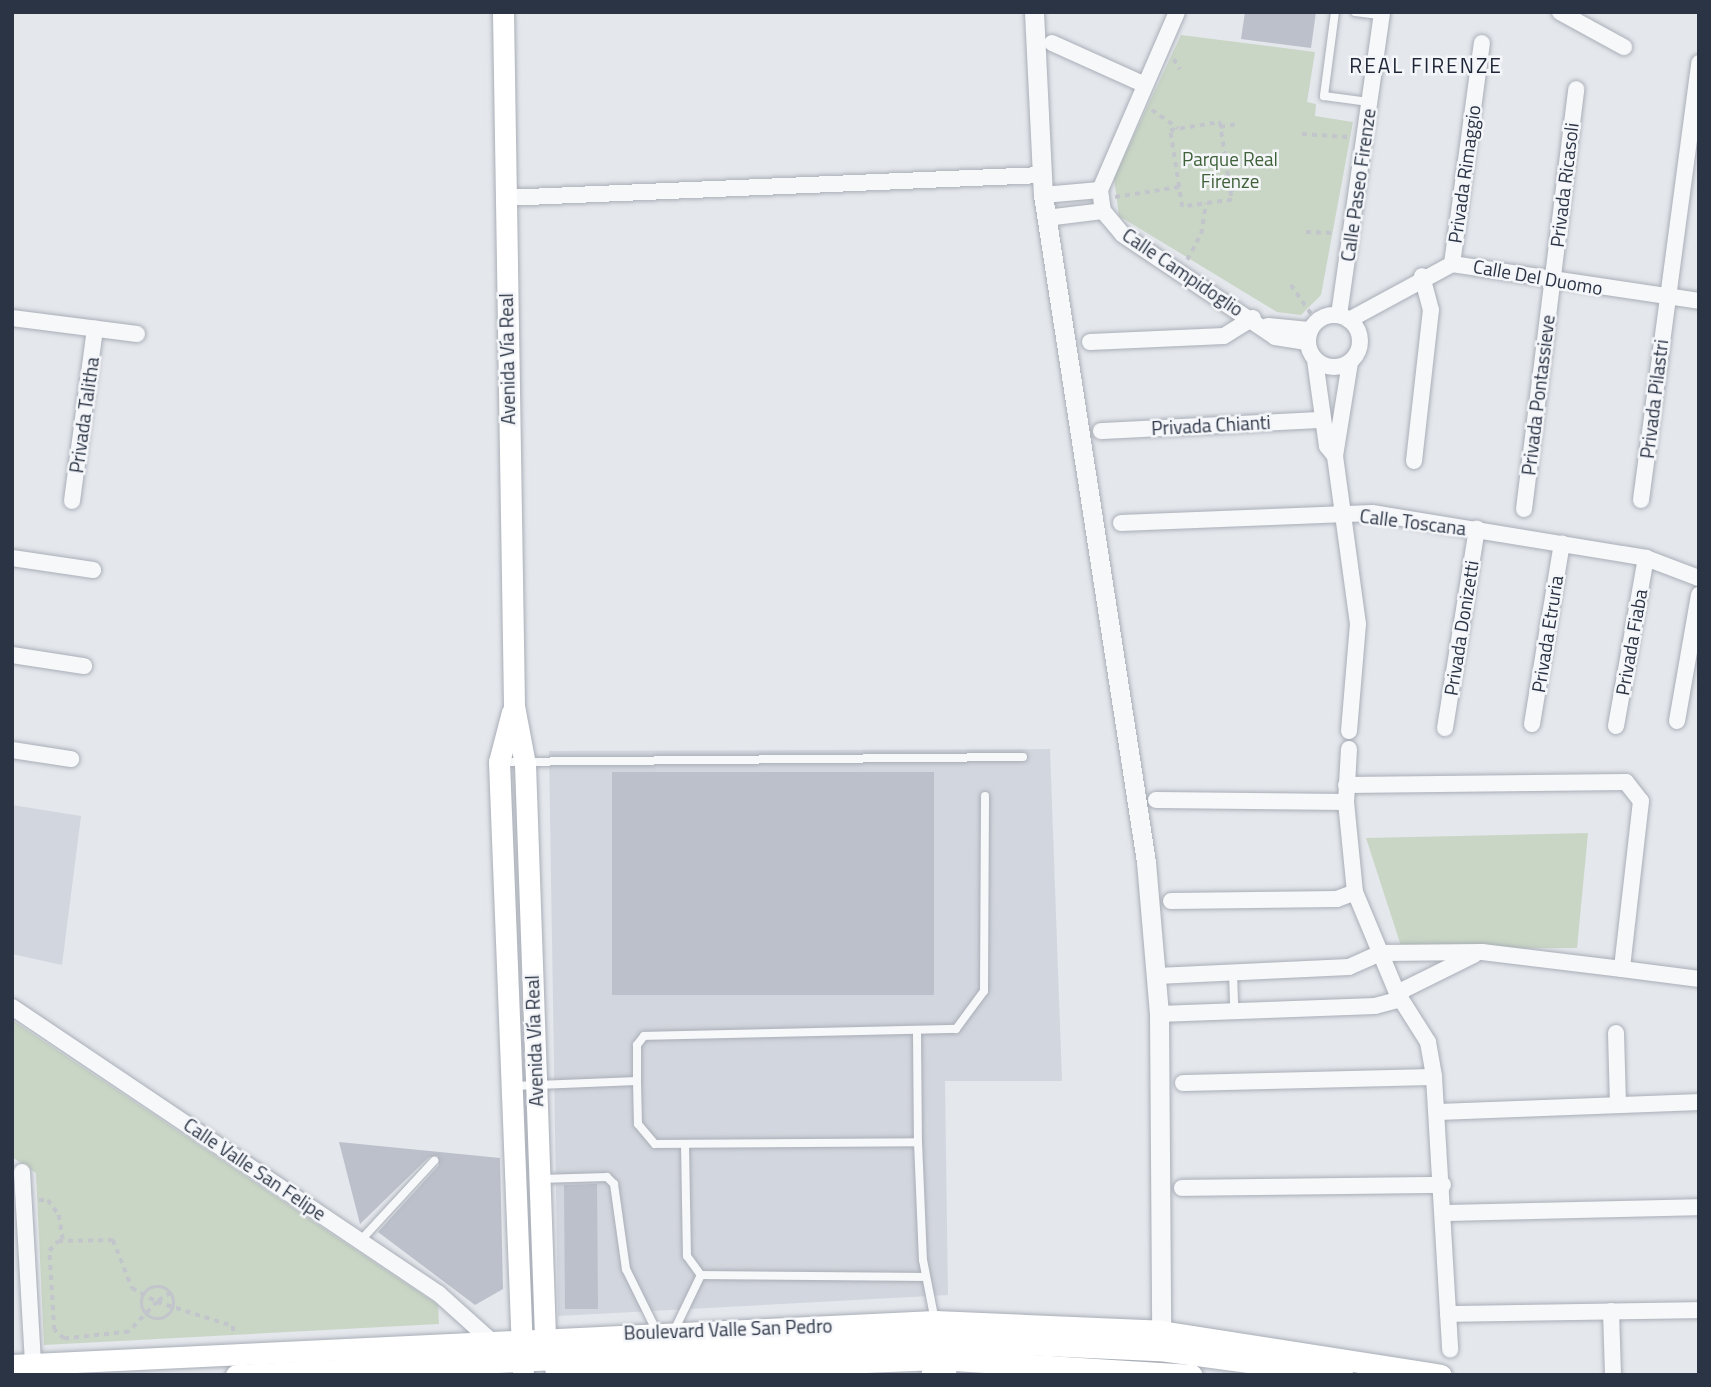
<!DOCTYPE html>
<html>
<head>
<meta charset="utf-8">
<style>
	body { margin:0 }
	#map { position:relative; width:1711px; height:1387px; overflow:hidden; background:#e4e7ec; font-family:"Titillium Web",sans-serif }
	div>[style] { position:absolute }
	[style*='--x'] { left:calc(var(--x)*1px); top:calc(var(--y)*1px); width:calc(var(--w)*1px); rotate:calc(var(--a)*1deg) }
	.built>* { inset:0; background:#d2d6de }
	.green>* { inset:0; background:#c9d6c5 }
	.building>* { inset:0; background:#bbc0ca }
	.path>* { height:3.5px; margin-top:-1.75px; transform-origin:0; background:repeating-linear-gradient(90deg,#c2c5cb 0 5px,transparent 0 10px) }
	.path>.ring { margin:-1.75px; padding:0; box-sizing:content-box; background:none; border:3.5px solid #c2c5cb; border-radius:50% }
	.roads { filter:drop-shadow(0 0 2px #a9aeb7) drop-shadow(0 0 2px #a9aeb7) }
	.service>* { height:8px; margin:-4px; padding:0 4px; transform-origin:4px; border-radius:4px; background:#f7f8fa }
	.minor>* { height:16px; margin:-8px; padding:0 8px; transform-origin:8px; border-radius:8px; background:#f7f8fa }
	.minor>.ring { margin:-8px; padding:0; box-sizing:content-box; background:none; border:16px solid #f7f8fa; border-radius:50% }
	.tertiary>* { height:19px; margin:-9.5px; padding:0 9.5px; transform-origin:9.5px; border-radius:9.5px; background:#f7f8fa }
	.secondary>* { height:21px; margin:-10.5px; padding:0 10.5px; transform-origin:10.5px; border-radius:10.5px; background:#fff }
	span { translate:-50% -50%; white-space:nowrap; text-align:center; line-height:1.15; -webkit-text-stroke:5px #f4f6f9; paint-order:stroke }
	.park-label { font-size:19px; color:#3f6138 }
	.street-label { font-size:19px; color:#2b3445 }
	.neighbourhood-label { font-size:21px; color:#1d2536; letter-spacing:2px }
	.frame { position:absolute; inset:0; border:14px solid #2b3445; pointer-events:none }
</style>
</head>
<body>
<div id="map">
	<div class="built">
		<i style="clip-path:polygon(1050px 749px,1062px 1081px,945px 1081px,948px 1295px,558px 1316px,549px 751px)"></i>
		<i style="clip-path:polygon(12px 805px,81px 816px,62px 965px,12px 954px)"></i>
	</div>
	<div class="green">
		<i style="clip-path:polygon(1181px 35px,1315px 52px,1307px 102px,1316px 104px,1315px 116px,1353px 122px,1321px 295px,1301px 315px,1277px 312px,1119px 216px,1114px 178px)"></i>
		<i style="clip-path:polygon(1588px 833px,1577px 948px,1402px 949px,1366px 838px)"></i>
		<i style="clip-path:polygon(12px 1020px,438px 1305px,439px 1324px,44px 1345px,36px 1173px,12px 1157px)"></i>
	</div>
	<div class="building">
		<i style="clip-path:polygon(1245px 12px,1316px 12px,1311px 48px,1241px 39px)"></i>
		<i style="clip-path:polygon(612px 772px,934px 772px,934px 995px,612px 995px)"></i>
		<i style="clip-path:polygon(339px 1142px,500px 1158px,503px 1289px,475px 1305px,378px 1232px,439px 1165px,438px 1156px,429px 1157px,360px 1224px)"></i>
		<i style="clip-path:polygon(597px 1184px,598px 1309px,565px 1309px,564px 1185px)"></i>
	</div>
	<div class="path">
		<i style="--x:1174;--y:59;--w:12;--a:59"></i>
		<i style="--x:1152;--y:110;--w:32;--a:35"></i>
		<i style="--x:1220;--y:122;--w:79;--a:81.3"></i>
		<i style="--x:1232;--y:200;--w:50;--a:172"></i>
		<i style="--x:1182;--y:207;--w:78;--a:-98.9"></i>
		<i style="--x:1170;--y:130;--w:51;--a:-9.1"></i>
		<i style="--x:1220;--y:127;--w:17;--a:-10"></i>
		<i style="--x:1302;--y:134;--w:46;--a:3.7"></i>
		<i style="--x:1226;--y:163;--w:17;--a:-10"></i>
		<i style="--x:1230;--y:190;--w:17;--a:-10"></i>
		<i style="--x:1115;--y:197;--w:65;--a:-8.9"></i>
		<i style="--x:1306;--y:232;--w:30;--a:2"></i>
		<i style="--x:1187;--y:260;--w:30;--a:-62"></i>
		<i style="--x:1201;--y:234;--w:31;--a:-81"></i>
		<i style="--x:1291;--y:285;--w:37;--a:55"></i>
		<i style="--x:39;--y:1200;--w:9;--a:0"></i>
		<i style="--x:48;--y:1200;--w:19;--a:54"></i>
		<i style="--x:59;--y:1215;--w:26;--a:81"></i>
		<i class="ring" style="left:142px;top:1287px;width:28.5px;height:28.5px"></i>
		<i style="--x:171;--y:1293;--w:17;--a:147"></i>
		<i style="--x:157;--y:1302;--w:41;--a:133"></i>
		<i style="--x:129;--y:1332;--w:65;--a:173.9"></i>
		<i style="--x:64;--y:1339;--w:13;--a:-138"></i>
		<i style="--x:54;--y:1330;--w:79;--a:-93.6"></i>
		<i style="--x:49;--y:1251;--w:13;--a:-48"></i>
		<i style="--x:58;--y:1241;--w:55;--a:-1"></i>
		<i style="--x:113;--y:1240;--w:52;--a:68.4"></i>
		<i style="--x:132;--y:1288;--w:29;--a:29"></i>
		<i style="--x:157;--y:1302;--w:80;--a:17.5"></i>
		<i style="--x:233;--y:1326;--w:10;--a:84"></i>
	</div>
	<div class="roads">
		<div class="service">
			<i style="--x:1335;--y:12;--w:85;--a:97.5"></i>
			<i style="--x:1324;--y:96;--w:45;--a:7.6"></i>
			<i style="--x:1355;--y:12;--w:26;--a:7"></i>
			<i style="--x:499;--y:762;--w:524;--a:-0.55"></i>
			<i style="--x:1233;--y:973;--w:38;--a:88"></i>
			<i style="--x:917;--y:1034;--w:108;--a:89.5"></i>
			<i style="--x:637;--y:1081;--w:36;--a:-90"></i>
			<i style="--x:637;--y:1045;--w:11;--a:-52"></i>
			<i style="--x:644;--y:1036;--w:312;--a:-1.3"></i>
			<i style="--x:956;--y:1029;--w:47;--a:-53.6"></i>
			<i style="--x:984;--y:991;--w:195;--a:-89.7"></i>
			<i style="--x:513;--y:1086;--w:124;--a:-2.3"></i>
			<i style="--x:637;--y:1081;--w:43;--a:88.7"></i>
			<i style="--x:638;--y:1124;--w:26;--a:50"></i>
			<i style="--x:655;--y:1144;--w:263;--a:-0.4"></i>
			<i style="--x:918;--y:1142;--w:118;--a:87.6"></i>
			<i style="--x:923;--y:1260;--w:62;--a:78.9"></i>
			<i style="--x:685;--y:1144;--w:112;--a:89"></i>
			<i style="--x:687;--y:1256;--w:24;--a:54"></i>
			<i style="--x:701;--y:1275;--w:225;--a:0.5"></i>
			<i style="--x:540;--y:1179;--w:67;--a:-1.7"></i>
			<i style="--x:607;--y:1177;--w:10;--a:45"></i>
			<i style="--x:614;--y:1184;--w:86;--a:82"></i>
			<i style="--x:626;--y:1269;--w:70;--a:63.8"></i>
			<i style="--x:361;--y:1240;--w:108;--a:-47.3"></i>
			<i style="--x:674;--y:1331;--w:62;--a:-64.3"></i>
		</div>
		<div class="minor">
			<i style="--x:1177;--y:12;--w:194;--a:113.4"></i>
			<i style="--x:1100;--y:190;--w:21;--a:82"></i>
			<i style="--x:1103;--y:211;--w:30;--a:50"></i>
			<i style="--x:1122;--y:234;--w:184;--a:33.9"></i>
			<i style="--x:1275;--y:337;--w:32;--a:9"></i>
			<i style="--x:1560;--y:12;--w:73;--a:28.7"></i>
			<i style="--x:1052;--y:43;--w:98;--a:24.2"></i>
			<i style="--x:1043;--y:195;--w:57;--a:-5"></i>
			<i style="--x:504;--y:198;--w:537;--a:-2.45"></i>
			<i style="--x:1046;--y:218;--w:57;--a:-7"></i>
			<i style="--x:1452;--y:264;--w:223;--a:-82.3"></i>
			<i class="ring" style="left:1308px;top:315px;width:36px;height:36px"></i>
			<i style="--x:1339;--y:315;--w:306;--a:-81.9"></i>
			<i style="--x:12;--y:318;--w:126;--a:7.3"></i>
			<i style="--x:1349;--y:320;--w:117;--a:-28.5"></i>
			<i style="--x:1452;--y:264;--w:250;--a:8.5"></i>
			<i style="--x:1268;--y:326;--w:41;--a:5.6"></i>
			<i style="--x:1090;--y:342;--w:134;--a:-2.6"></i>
			<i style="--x:1224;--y:336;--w:34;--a:-32"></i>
			<i style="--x:1315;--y:360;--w:87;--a:82.1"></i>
			<i style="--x:1327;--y:446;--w:13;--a:51"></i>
			<i style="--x:1101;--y:431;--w:220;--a:-2.9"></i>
			<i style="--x:1414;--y:461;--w:152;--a:-83.6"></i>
			<i style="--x:1431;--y:310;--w:35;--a:-105"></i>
			<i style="--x:1641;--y:500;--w:441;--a:-82.4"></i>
			<i style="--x:72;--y:501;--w:174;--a:-82.4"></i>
			<i style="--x:1524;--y:509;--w:423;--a:-82.9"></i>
			<i style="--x:1121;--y:523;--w:251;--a:-2.3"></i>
			<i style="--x:1372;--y:513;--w:278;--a:9.3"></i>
			<i style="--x:1646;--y:558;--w:57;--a:20.7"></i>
			<i style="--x:12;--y:558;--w:82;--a:8.4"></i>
			<i style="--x:12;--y:655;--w:73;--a:8.7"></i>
			<i style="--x:1677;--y:721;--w:128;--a:-80.1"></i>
			<i style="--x:1532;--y:724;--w:183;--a:-80.6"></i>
			<i style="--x:1616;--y:726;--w:171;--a:-79.9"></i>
			<i style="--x:1445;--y:728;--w:202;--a:-80.9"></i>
			<i style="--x:1349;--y:731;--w:107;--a:-85.2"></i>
			<i style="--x:1358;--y:624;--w:170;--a:-97.8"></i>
			<i style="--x:1335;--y:456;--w:95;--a:-80.9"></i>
			<i style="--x:1349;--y:749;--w:53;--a:93.2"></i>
			<i style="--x:1346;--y:802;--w:90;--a:84.3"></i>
			<i style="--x:1355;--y:892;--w:109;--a:67.4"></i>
			<i style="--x:1397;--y:993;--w:58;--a:57.7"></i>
			<i style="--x:1428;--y:1042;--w:36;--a:80"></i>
			<i style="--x:1434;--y:1077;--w:273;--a:86.6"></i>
			<i style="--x:12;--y:750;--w:60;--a:8.7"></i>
			<i style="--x:1346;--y:785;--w:280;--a:-0.6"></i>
			<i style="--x:1626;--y:782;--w:24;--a:52"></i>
			<i style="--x:1641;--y:801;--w:169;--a:96.5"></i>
			<i style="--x:1622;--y:969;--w:78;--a:7.4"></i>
			<i style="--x:1156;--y:800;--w:190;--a:0.6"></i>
			<i style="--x:1171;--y:901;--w:166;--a:-0.7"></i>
			<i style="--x:1337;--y:899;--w:19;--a:-21"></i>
			<i style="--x:1157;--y:976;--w:192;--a:-2.7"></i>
			<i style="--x:1349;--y:967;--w:34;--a:-24"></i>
			<i style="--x:1380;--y:953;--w:102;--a:-0.6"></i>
			<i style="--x:1482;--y:952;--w:141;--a:6.9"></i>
			<i style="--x:1397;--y:993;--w:86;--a:-26.3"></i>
			<i style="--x:12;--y:1007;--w:514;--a:33.91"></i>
			<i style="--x:439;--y:1294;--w:69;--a:42"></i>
			<i style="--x:1159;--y:1014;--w:216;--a:-2.1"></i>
			<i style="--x:1375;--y:1006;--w:27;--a:-15"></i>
			<i style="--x:1616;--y:1033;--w:72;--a:88.4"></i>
			<i style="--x:1183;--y:1083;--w:251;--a:-1.4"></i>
			<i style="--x:1440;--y:1112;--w:259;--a:-2.2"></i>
			<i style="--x:22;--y:1172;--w:192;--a:86.7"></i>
			<i style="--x:1182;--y:1188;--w:261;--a:-0.7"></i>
			<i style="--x:1444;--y:1213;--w:255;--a:-1.3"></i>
			<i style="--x:1611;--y:1311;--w:64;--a:88.2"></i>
			<i style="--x:1448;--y:1314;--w:251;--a:-0.9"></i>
		</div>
		<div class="tertiary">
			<i style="--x:1034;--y:12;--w:183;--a:87.2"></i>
			<i style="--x:1043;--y:195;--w:675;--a:81.22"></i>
			<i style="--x:1146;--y:862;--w:153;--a:85.1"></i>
			<i style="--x:1159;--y:1014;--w:317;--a:89.6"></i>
		</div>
		<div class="secondary">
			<i style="--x:503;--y:12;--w:694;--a:89.09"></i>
			<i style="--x:514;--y:706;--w:59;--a:79.3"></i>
			<i style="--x:525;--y:764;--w:573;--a:88"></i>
			<i style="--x:545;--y:1337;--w:40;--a:72"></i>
			<i style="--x:512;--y:712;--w:52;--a:104.6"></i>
			<i style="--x:499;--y:762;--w:613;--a:87.76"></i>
			<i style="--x:12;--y:1365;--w:924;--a:-2.73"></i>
			<i style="--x:935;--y:1321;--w:226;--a:2.5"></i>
			<i style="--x:1161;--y:1331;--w:283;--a:8.9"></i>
			<i style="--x:236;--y:1375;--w:701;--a:-2.86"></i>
			<i style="--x:936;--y:1340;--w:224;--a:2.6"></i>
			<i style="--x:1160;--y:1350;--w:184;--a:7.8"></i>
			<i style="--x:557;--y:1375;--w:380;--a:-2.4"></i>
			<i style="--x:937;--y:1359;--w:255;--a:3.6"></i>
			<i style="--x:931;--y:1375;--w:15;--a:0"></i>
		</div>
	</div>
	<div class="park-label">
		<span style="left:1230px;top:170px">Parque Real<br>Firenze</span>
	</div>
	<div class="street-label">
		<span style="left:1464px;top:174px;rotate:-82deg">Privada Rimaggio</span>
		<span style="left:1358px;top:185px;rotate:-82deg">Calle Paseo Firenze</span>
		<span style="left:1564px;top:185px;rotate:-83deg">Privada Ricasoli</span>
		<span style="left:1183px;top:272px;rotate:34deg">Calle Campidoglio</span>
		<span style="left:1538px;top:277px;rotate:10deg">Calle Del Duomo</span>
		<span style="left:507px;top:359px;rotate:-91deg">Avenida Vía Real</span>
		<span style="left:1538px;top:395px;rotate:-83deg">Privada Pontassieve</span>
		<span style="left:1654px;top:399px;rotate:-83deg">Privada Pilastri</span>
		<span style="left:84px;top:415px;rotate:-82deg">Privada Talitha</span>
		<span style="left:1211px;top:425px;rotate:-3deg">Privada Chianti</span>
		<span style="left:1413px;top:522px;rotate:7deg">Calle Toscana</span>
		<span style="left:1461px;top:628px;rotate:-81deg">Privada Donizetti</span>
		<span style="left:1547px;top:634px;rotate:-81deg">Privada Etruria</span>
		<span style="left:1631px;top:642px;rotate:-80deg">Privada Fiaba</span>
		<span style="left:534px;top:1041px;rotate:-92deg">Avenida Vía Real</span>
		<span style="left:255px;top:1169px;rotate:34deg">Calle Valle San Felipe</span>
		<span style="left:728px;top:1329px;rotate:-2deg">Boulevard Valle San Pedro</span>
	</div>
	<div class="neighbourhood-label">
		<span style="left:1426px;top:65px">REAL FIRENZE</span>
	</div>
	<div class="frame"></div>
</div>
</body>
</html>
